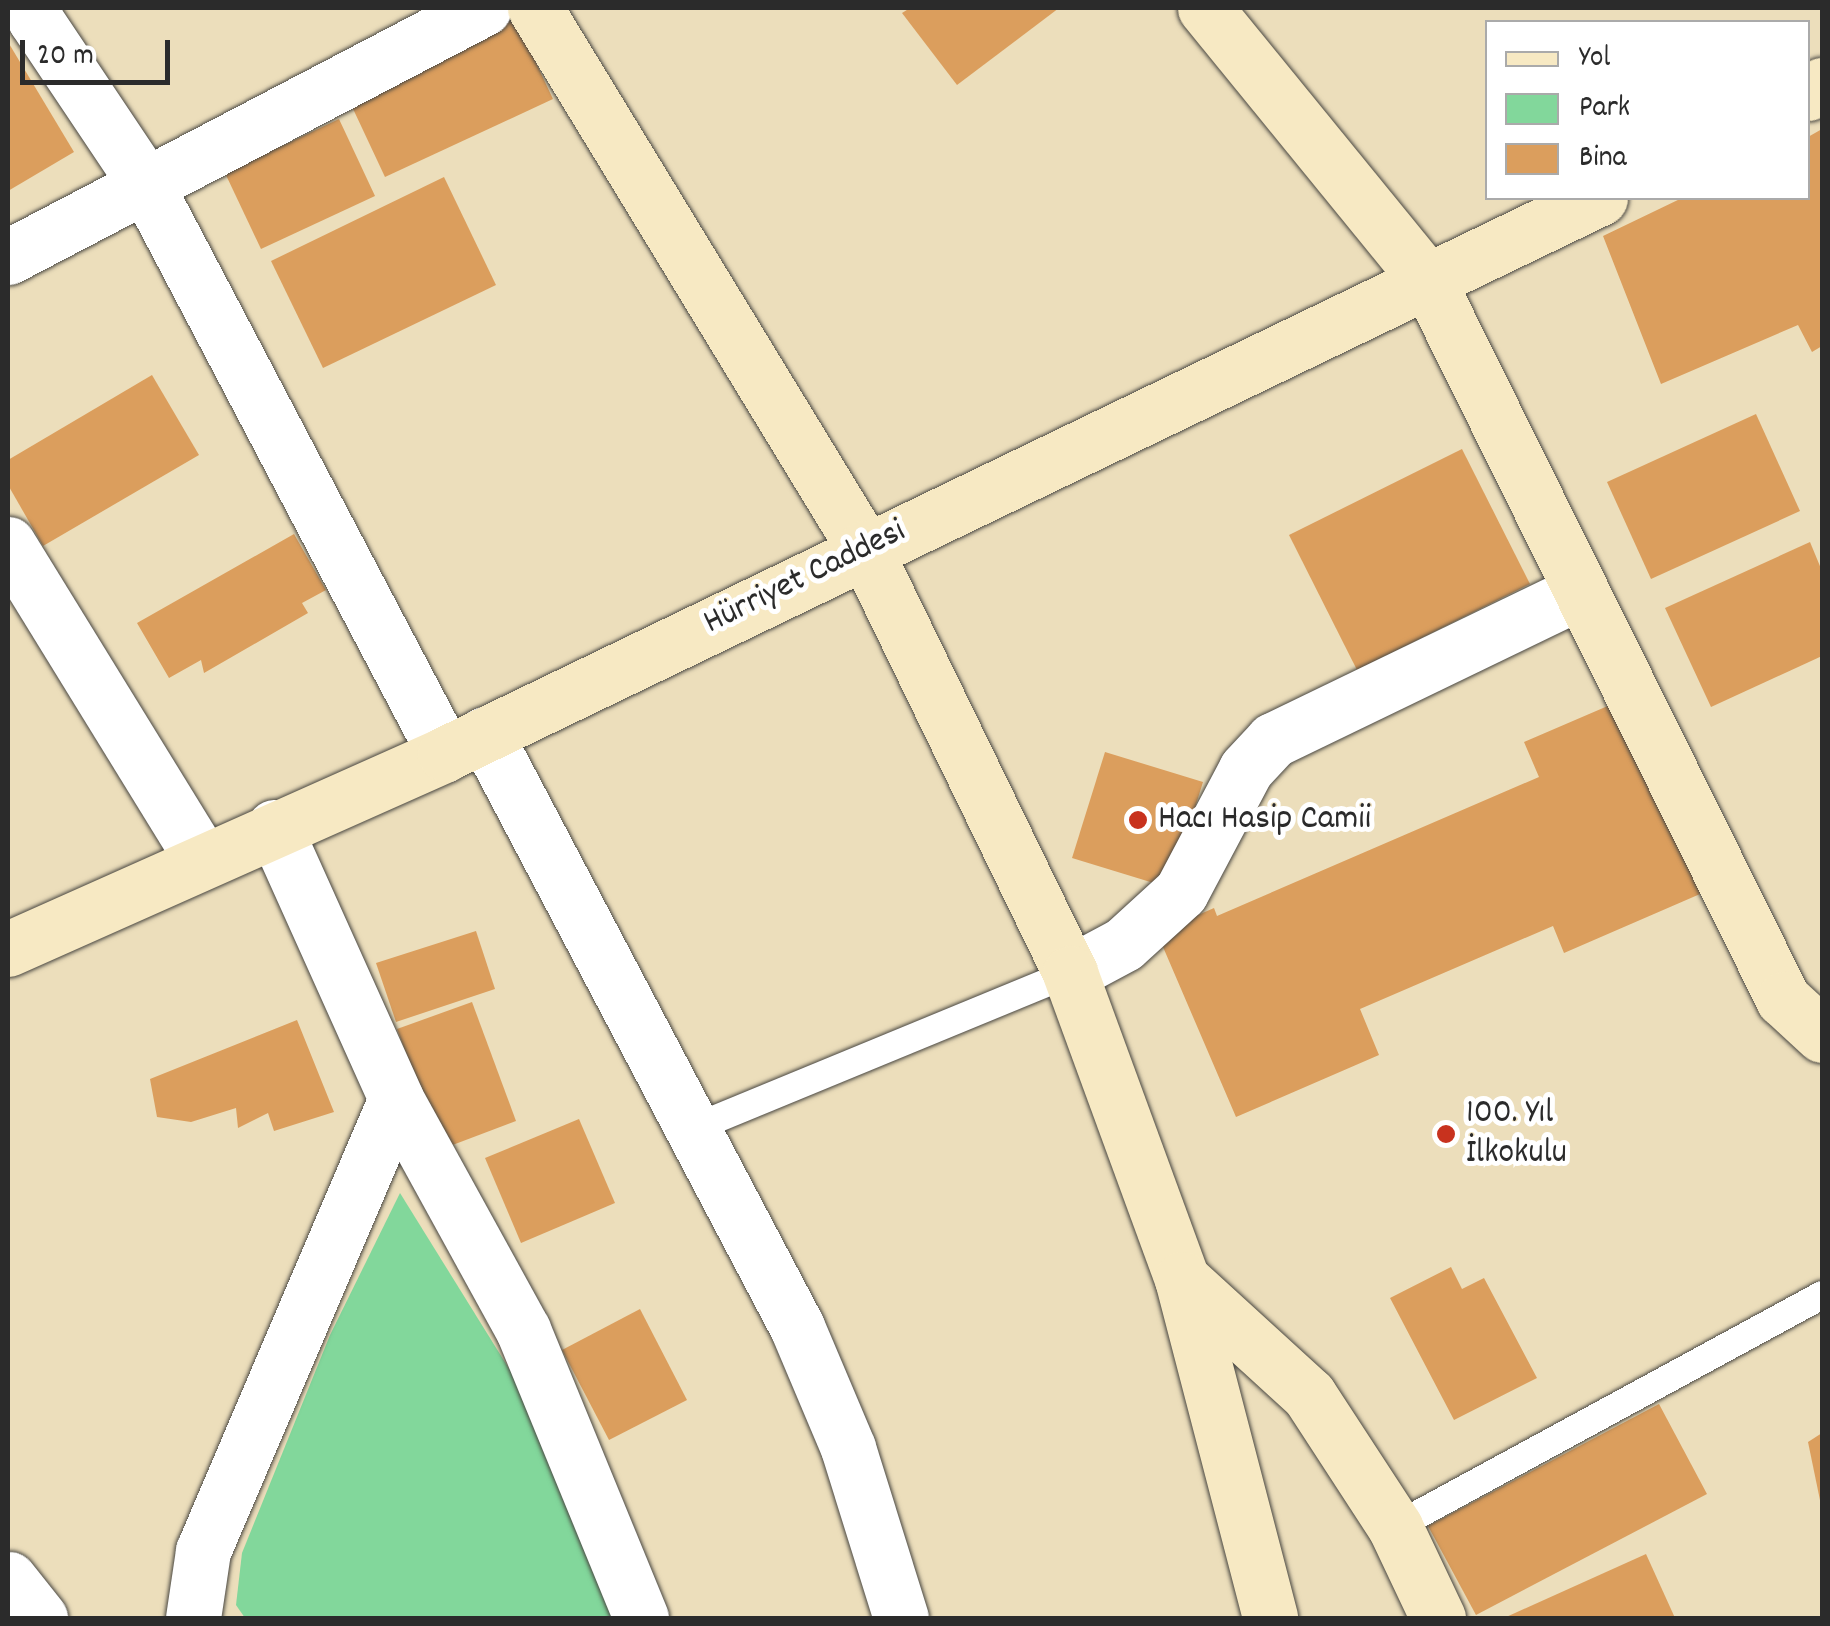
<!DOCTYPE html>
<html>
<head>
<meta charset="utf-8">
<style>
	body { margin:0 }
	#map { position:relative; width:1830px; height:1626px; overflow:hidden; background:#ecdebb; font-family:Dekko,sans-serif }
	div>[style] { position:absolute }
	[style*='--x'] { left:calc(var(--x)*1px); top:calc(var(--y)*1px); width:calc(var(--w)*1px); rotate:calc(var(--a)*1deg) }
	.green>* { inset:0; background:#82d79b }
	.building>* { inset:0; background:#db9e5d }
	.roads { filter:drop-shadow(0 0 2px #484641) drop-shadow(0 0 2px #484641) }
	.lane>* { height:28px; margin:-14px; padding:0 14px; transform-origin:14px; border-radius:14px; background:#fff }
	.street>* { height:55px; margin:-27.5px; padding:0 27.5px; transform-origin:27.5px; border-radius:27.5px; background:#fff }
	.secondary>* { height:55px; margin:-27.5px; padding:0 27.5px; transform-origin:27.5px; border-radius:27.5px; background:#f7e9c3 }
	.dots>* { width:28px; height:28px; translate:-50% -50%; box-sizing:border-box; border:5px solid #fff; border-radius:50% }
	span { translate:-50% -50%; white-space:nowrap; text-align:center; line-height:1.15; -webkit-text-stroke:10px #fff; paint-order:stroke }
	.street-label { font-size:35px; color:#2b2b2b }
	.poi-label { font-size:35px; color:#2b2b2b }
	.left { translate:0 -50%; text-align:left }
	.frame { position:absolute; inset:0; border:10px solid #2b2b2b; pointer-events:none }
	.legend { position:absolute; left:1485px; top:20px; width:325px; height:180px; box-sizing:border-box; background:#fff; border:2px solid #aaa; margin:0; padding:12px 18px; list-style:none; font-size:30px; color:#2b2b2b }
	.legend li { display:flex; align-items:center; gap:20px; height:50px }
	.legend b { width:50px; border:2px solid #aaa }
	.scale { position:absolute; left:20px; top:40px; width:150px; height:45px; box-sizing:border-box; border:5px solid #2b2b2b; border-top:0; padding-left:12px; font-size:30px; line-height:35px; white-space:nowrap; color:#2b2b2b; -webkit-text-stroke:8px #fff; paint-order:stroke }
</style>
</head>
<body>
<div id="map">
	<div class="green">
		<i style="clip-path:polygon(400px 1193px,544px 1425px,618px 1618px,245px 1618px,236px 1605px,242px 1553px,330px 1335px)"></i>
	</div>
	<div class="building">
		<i style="clip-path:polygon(910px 8px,1059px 8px,957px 85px,902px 13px)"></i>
		<i style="clip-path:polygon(515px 18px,553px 99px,385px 177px,347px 96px)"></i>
		<i style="clip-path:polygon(8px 42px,74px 152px,8px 191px)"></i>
		<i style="clip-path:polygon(339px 119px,375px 196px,261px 249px,225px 173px)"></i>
		<i style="clip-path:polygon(1822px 129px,1822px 346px,1812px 352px,1798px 325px,1661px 384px,1603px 236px,1682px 198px,1808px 198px,1808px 137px)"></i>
		<i style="clip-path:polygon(444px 177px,496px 285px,323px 368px,271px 261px)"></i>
		<i style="clip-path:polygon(152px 375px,199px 455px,43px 546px,8px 485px,8px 460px)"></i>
		<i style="clip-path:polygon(1756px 414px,1800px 511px,1651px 579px,1607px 482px)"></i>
		<i style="clip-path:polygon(1462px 449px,1530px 584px,1357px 670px,1289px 535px)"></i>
		<i style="clip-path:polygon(294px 534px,326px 590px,302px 603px,308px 613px,204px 673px,201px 660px,169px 678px,137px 623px)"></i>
		<i style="clip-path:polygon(1810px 542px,1822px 571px,1822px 656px,1711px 707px,1665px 608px)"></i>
		<i style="clip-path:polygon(1624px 699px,1707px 891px,1564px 953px,1553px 926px,1360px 1009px,1379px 1055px,1236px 1117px,1157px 933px,1214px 908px,1217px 916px,1539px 777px,1524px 742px)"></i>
		<i style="clip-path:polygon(1105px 752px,1203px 782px,1170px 888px,1072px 858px)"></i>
		<i style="clip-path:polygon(476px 931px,495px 989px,396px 1022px,376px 963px)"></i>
		<i style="clip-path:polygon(472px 1002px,516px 1121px,442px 1149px,397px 1029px)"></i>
		<i style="clip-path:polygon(297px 1020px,334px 1112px,274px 1131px,268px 1113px,238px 1128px,236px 1108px,191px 1122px,157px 1117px,150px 1079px)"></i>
		<i style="clip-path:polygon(579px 1119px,615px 1203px,521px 1243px,485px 1158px)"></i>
		<i style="clip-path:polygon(1451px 1267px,1462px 1289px,1484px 1278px,1537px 1378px,1454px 1420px,1390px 1298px)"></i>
		<i style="clip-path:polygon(640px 1309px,687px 1400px,609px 1440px,562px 1350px)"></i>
		<i style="clip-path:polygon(1659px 1404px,1707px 1494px,1476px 1615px,1428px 1526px)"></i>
		<i style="clip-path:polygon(1822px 1433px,1822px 1505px,1821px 1505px,1808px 1442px)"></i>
		<i style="clip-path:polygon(1646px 1554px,1675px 1618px,1504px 1618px)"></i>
	</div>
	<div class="roads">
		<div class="lane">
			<i style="--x:694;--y:1128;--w:407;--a:-22.4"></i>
			<i style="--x:1395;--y:1527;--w:486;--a:-28.5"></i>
		</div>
		<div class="street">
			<i style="--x:34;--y:8;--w:11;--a:85"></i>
			<i style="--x:35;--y:19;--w:200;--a:56.2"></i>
			<i style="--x:146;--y:185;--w:643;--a:62.28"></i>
			<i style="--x:8;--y:257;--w:537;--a:-27.61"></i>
			<i style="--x:8;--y:544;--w:369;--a:58.4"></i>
			<i style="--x:485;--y:734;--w:670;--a:62.25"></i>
			<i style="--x:797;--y:1327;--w:131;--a:67.1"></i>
			<i style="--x:848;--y:1448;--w:178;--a:72.7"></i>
			<i style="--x:274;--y:827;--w:298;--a:65.8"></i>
			<i style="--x:396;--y:1099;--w:264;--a:61.2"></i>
			<i style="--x:523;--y:1330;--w:311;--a:67.7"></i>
			<i style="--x:1070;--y:973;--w:61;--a:-28.2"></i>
			<i style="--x:1124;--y:944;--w:77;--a:-42.4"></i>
			<i style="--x:1181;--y:892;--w:139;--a:-62.1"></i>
			<i style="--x:1246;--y:769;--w:40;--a:-47"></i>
			<i style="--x:1273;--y:740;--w:342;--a:-25.8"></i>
			<i style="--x:9;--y:1579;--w:50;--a:51.5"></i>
			<i style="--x:193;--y:1618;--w:68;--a:-81.5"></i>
			<i style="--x:203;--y:1551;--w:491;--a:-66.9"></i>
		</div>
		<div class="secondary">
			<i style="--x:535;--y:8;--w:632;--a:58.65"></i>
			<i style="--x:864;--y:548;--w:472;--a:64.1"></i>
			<i style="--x:1070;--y:973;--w:326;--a:69.9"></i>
			<i style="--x:1182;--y:1279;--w:350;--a:75.4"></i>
			<i style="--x:1205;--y:8;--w:355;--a:50.8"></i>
			<i style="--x:1429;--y:283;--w:799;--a:63.69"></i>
			<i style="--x:1783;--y:999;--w:53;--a:42.7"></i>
			<i style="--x:1808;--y:93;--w:16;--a:-30"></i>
			<i style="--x:8;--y:949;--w:479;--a:-24"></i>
			<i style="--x:445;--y:754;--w:1282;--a:-25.71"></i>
			<i style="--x:1182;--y:1279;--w:172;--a:42.4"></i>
			<i style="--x:1309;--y:1395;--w:158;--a:56.9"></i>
			<i style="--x:1395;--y:1527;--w:101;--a:64.7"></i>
		</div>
	</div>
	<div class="dots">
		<i style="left:1138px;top:820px;background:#c8321e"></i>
		<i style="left:1446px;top:1134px;background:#c8321e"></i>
	</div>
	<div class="street-label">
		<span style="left:805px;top:578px;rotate:-26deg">Hürriyet Caddesi</span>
	</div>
	<div class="poi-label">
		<span class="left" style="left:1158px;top:820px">Hacı Hasip Camii</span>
		<span class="left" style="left:1466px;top:1134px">100. Yıl<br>İlkokulu</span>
	</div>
	<div class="frame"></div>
	<ul class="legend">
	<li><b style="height:12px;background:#f7e9c3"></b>Yol</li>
	<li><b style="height:28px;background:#82d79b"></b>Park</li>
	<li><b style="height:28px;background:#db9e5d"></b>Bina</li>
	</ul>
	<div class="scale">20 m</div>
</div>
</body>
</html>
